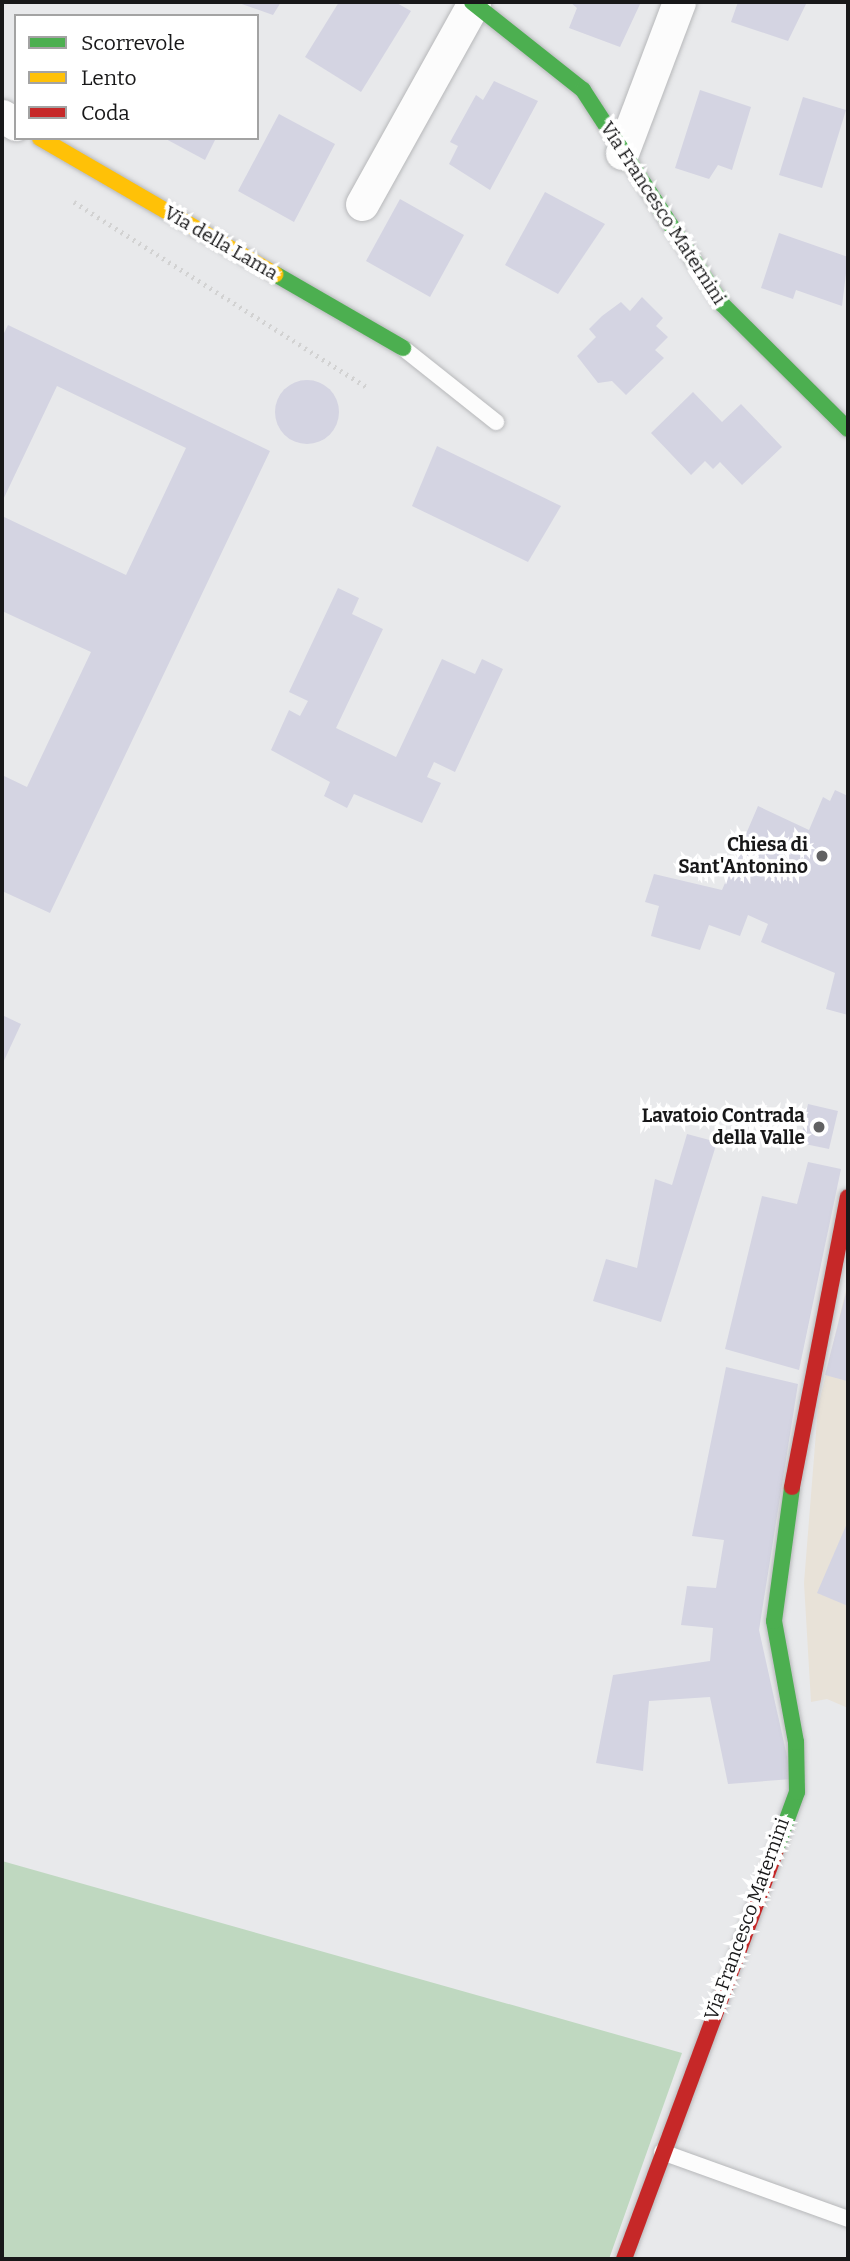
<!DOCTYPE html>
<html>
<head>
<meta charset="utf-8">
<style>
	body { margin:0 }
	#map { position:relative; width:850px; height:2261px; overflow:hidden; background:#e8e9eb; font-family:Bitter,serif }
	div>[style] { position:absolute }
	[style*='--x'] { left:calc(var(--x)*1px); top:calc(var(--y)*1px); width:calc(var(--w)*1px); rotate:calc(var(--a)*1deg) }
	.industrial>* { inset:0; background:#e8e2d8 }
	.green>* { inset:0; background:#bfd8c0 }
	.building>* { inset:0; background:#d4d4e2 }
	.round { border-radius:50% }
	.path>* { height:4.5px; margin-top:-2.25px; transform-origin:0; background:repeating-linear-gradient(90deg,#d2d2d2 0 2px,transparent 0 7px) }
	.roads { filter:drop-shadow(0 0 2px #b7b8ba) drop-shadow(0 0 2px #b7b8ba) }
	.lane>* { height:16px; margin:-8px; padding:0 8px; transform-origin:8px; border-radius:8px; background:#fcfcfc }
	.street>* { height:33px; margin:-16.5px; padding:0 16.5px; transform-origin:16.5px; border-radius:16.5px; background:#fcfcfc }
	.fast>* { height:16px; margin:-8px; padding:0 8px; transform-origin:8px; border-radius:8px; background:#4caf50 }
	.slow>* { height:16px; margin:-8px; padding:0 8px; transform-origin:8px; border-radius:8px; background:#ffc107 }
	.jam>* { height:16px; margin:-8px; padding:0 8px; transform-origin:8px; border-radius:8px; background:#c62828 }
	.dots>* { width:19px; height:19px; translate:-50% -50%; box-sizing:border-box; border:4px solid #fff; border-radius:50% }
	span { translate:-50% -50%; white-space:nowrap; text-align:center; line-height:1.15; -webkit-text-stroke:7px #fff; paint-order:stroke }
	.street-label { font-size:19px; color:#181819 }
	.poi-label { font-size:19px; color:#181819; font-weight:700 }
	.right { translate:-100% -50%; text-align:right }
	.frame { position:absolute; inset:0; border:4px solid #181819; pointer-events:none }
	.legend { position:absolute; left:14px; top:14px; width:245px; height:126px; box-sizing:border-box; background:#fff; border:2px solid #a3a3a3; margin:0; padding:9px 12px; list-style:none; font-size:21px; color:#181819 }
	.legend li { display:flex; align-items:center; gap:14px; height:35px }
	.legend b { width:35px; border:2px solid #a3a3a3 }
</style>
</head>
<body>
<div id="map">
	<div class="industrial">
		<i style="clip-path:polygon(848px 1281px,848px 1708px,827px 1699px,811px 1702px,804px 1583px,818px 1407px)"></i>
	</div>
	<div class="green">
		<i style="clip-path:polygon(2px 1861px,682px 2053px,609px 2259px,2px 2259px)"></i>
	</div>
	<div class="building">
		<i style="clip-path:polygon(236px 2px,281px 2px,273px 15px)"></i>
		<i style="clip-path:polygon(339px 2px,395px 2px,411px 11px,361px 92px,305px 57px)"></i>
		<i style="clip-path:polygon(570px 2px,641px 2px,620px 47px,569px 28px,577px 8px)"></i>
		<i style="clip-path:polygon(738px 2px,807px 2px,788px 41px,731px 22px)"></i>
		<i style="clip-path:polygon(494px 81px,538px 101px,490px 190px,449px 164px,458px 146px,450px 142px,476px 95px,483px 100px)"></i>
		<i style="clip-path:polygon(700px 90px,751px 107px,732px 170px,718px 165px,709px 179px,675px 168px)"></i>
		<i style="clip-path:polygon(803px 97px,846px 110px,822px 188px,779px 175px)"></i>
		<i style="clip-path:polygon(279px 114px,335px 144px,294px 222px,238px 191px)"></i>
		<i style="clip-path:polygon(164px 138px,216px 138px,205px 160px)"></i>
		<i style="clip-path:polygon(545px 192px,605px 224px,558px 294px,505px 265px)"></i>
		<i style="clip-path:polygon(400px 199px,464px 235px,430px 297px,366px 261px)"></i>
		<i style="clip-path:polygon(779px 233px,848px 257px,842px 306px,796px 290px,793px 299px,761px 288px)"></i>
		<i style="clip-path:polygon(642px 297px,663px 318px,656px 326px,668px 337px,655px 350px,664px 358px,626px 395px,612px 381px,598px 383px,577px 356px,596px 337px,589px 329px,602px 316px,621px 302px,630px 311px)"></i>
		<i style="clip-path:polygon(8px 325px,270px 451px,50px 913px,2px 891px,2px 775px,27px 787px,91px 652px,2px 611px,2px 516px,126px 575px,186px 448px,57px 386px,2px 502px,2px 337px)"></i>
		<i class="round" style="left:275px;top:380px;width:64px;height:64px"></i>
		<i style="clip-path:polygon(693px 392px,722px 422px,741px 404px,782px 447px,742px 485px,720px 462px,713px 469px,705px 461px,691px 475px,651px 433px)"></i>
		<i style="clip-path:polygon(437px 446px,561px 506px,528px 562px,412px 506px)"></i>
		<i style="clip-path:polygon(338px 588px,359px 598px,352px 614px,383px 629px,336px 728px,396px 757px,442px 659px,475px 674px,482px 659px,503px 669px,455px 772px,434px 762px,427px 777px,441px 783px,422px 823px,354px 794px,347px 808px,324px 796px,330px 782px,271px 750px,289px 710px,300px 716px,308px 701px,289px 692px)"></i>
		<i style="clip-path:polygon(835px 790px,848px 796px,848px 1015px,826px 1009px,835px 973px,761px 942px,768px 924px,748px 915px,740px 936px,709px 925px,700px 950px,651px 936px,659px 906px,645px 902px,654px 874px,722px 890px,758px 806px,809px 830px,823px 797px,830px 801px)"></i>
		<i style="clip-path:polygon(2px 1015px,21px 1024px,2px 1065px)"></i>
		<i style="clip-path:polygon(808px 1104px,838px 1111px,829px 1149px,800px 1143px)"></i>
		<i style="clip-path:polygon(687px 1134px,717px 1142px,661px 1322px,593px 1301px,606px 1259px,637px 1268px,655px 1179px,672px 1185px)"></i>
		<i style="clip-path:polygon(808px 1162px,841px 1169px,799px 1370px,725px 1349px,762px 1196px,797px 1204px)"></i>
		<i style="clip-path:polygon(848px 1285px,848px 1375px,847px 1381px,825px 1375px)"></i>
		<i style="clip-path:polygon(726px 1367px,798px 1384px,759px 1630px,792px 1779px,728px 1784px,710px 1697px,649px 1701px,643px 1771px,596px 1763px,613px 1675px,710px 1661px,713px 1628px,681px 1625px,687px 1586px,716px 1588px,724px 1540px,692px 1536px)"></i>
		<i style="clip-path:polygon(848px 1521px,848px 1606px,817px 1593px)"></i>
	</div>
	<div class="path">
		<i style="--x:74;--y:202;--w:347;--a:32.3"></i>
	</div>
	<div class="roads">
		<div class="lane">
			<i style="--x:403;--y:348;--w:119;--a:38.5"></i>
			<i style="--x:662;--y:2152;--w:198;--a:19.8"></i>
		</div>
		<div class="street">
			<i style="--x:2;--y:116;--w:16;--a:30"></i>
			<i style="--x:622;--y:153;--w:161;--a:-69.3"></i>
			<i style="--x:362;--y:204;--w:230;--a:-60.9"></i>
		</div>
		<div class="fast">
			<i style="--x:472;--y:2;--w:142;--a:38.4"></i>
			<i style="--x:583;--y:90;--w:255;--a:57"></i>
			<i style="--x:722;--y:304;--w:177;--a:44.8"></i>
			<i style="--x:275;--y:274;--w:148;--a:30"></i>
			<i style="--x:775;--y:1852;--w:64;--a:-69.9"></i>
			<i style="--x:797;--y:1792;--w:50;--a:-91.1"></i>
			<i style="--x:796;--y:1742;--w:123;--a:-100.3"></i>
			<i style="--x:774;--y:1621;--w:135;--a:-82.3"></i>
		</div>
		<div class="slow">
			<i style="--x:40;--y:138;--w:272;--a:30.1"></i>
		</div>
		<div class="jam">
			<i style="--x:792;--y:1487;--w:295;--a:-79.1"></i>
			<i style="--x:624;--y:2259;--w:434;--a:-69.6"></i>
		</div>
	</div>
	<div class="dots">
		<i style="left:822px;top:856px;background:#616162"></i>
		<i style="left:819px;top:1127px;background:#616162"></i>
	</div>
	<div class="street-label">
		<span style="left:663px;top:213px;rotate:57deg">Via Francesco Maternini</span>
		<span style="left:221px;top:243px;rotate:30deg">Via della Lama</span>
		<span style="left:747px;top:1919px;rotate:-70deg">Via Francesco Maternini</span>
	</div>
	<div class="poi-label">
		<span class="right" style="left:808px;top:856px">Chiesa di<br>Sant'Antonino</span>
		<span class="right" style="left:805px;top:1127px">Lavatoio Contrada<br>della Valle</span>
	</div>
	<div class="frame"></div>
	<ul class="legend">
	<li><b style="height:9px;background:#4caf50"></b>Scorrevole</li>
	<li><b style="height:9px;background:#ffc107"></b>Lento</li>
	<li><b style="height:9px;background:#c62828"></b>Coda</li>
	</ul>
</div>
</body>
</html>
